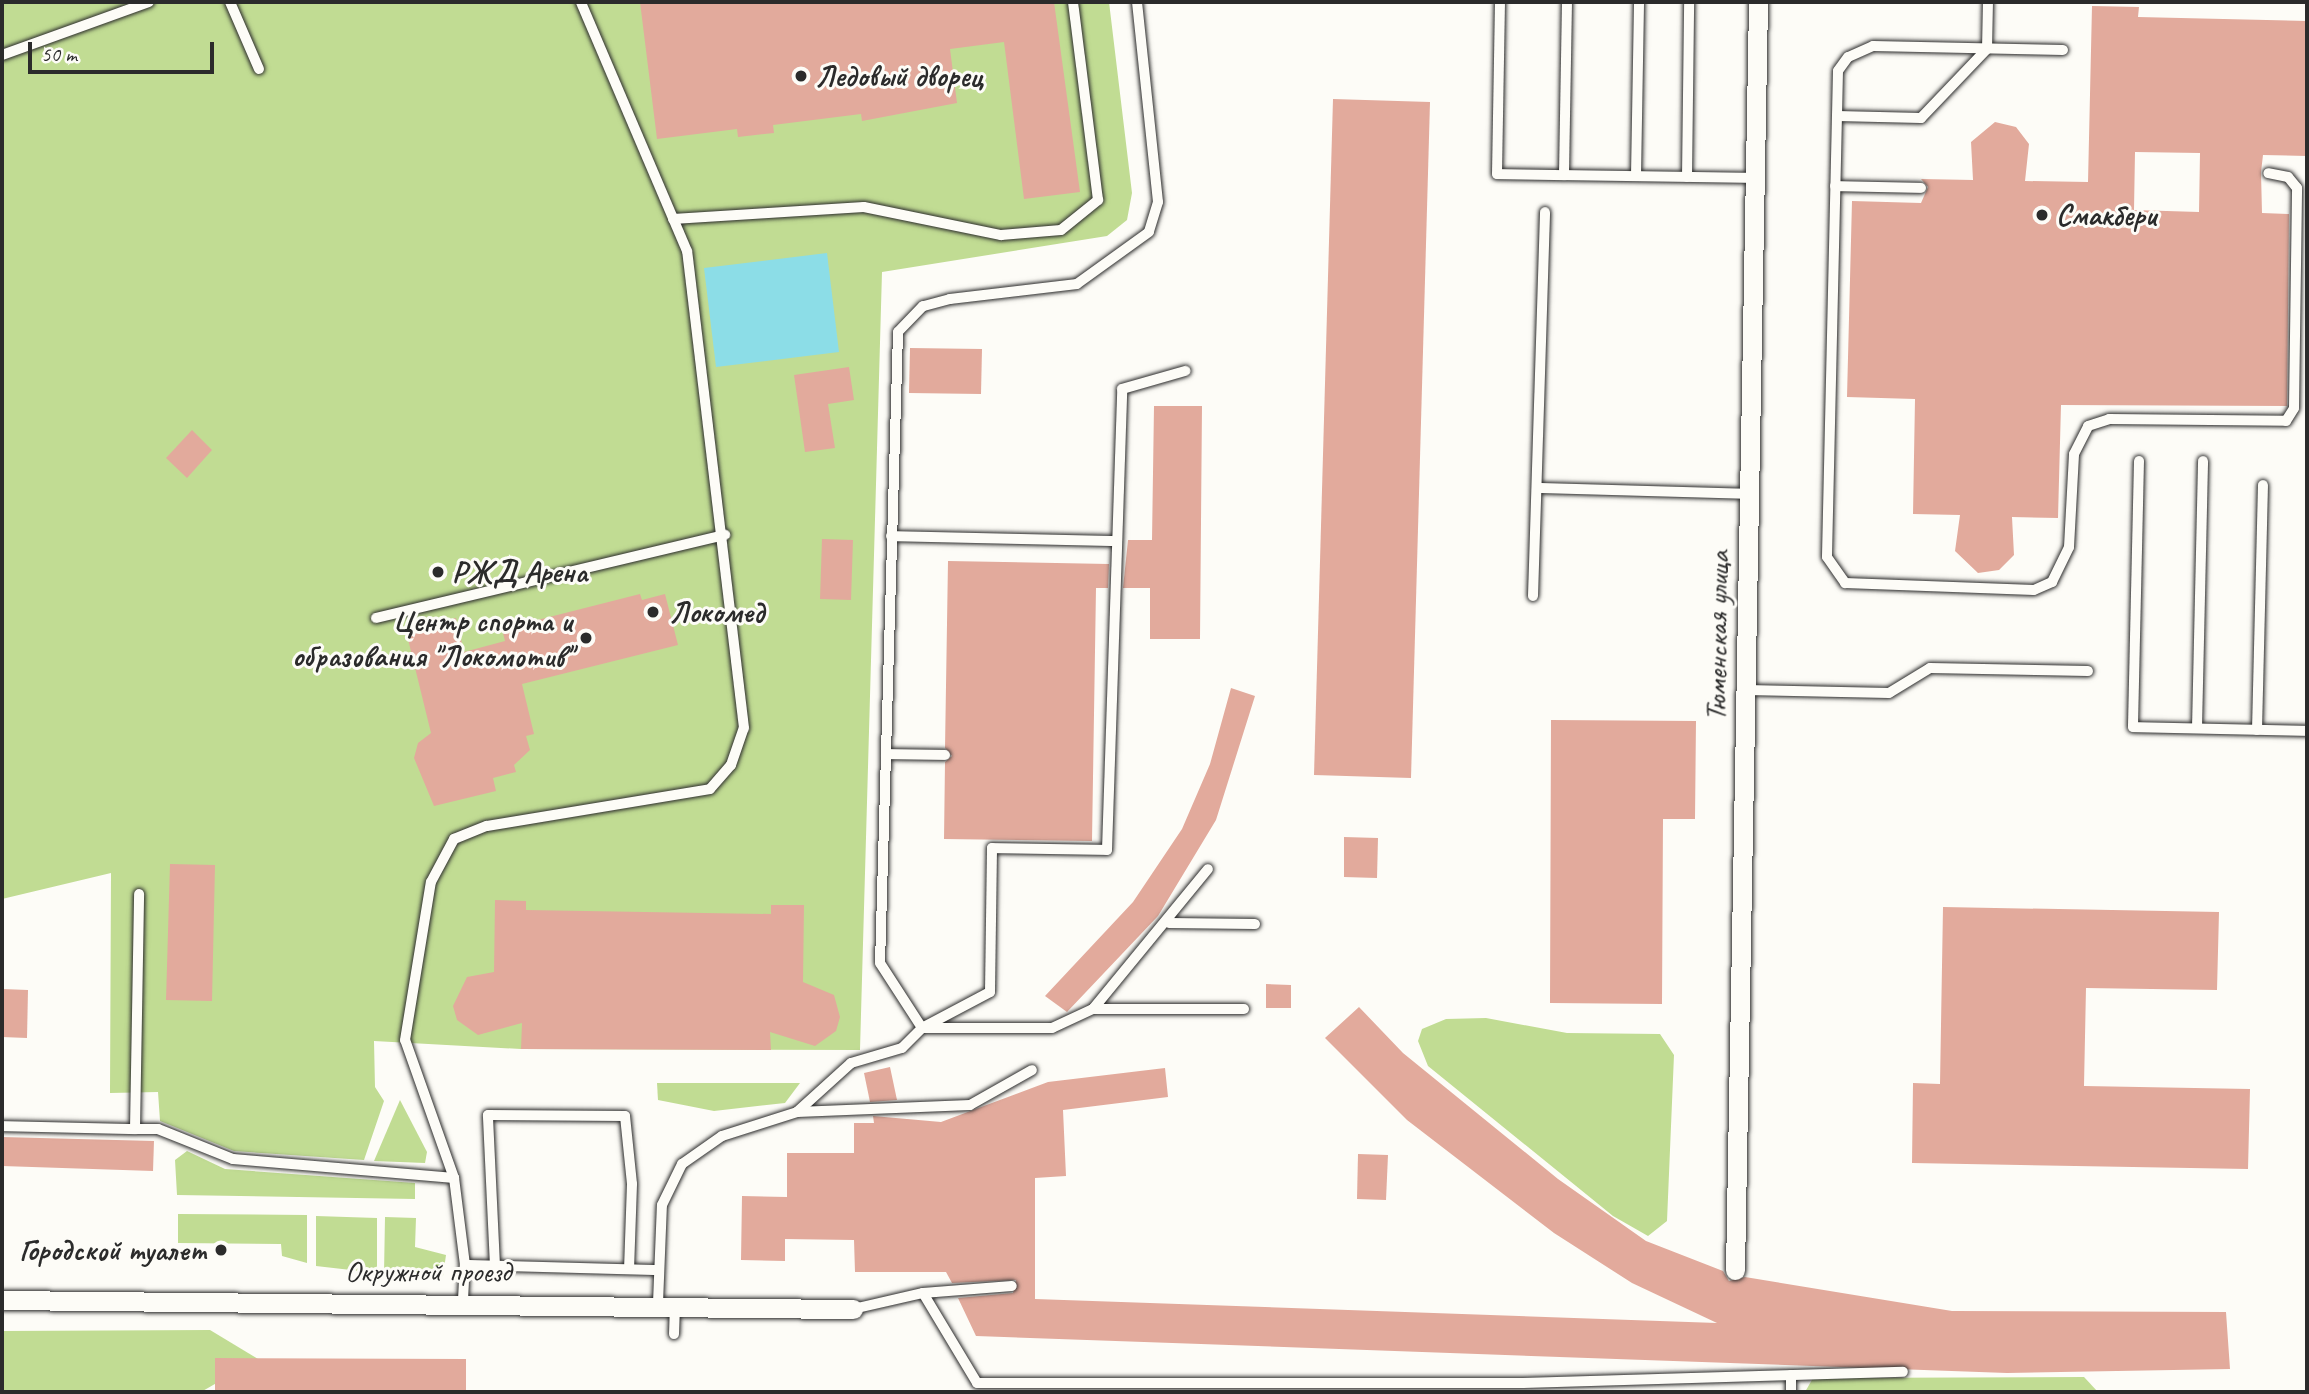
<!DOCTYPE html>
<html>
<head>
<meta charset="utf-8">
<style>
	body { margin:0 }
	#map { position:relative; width:2309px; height:1394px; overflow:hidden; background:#fdfcf7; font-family:Caveat,sans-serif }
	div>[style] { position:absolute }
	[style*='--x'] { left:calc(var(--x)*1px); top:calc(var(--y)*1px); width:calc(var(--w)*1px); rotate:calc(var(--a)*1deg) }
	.green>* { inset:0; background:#c1dc93 }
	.water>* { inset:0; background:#8cdde7 }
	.building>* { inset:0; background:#e2aa9c }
	.roads { filter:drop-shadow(0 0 2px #2b2b2b) drop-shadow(0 0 2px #2b2b2b) }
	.lane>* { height:10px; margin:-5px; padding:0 5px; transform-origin:5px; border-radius:5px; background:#fdfcf7 }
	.street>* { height:19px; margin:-9.5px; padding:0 9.5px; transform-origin:9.5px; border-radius:9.5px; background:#fdfcf7 }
	.dots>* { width:19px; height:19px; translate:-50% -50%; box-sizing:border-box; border:4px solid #fdfcf7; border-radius:50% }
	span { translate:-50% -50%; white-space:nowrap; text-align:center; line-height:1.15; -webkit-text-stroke:6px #fdfcf7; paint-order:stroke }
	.poi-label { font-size:30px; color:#2b2b2b; font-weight:700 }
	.left { translate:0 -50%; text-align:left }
	.right { translate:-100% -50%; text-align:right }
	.street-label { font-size:30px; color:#2b2b2b }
	.frame { position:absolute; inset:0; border:4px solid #2b2b2b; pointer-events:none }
	.scale { position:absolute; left:28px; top:42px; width:186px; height:32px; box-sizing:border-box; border:4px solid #2b2b2b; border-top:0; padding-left:9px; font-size:21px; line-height:24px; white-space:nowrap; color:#2b2b2b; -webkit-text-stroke:5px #fdfcf7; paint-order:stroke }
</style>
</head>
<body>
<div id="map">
	<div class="green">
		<i style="clip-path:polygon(2px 2px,1109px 2px,1132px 193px,1127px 220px,1107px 236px,882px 272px,860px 1050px,521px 1049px,374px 1041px,375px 1087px,384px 1101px,364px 1160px,234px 1151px,160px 1121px,158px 1092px,110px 1093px,111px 873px,2px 899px)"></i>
		<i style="clip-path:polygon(1486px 1018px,1567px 1033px,1660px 1034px,1674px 1055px,1667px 1221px,1648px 1236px,1613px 1216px,1428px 1066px,1418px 1041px,1422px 1029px,1446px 1019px)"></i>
		<i style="clip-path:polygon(657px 1083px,800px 1083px,785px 1103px,714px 1111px,658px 1100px)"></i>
		<i style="clip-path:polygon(400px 1100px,427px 1152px,425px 1163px,374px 1161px)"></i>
		<i style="clip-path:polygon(187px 1151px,225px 1169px,415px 1183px,415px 1199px,177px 1195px,175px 1160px)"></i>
		<i style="clip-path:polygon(178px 1214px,307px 1215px,307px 1263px,282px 1256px,281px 1244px,178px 1243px)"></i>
		<i style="clip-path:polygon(316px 1216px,377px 1218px,377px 1273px,316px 1266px)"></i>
		<i style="clip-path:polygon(385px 1217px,416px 1218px,415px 1247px,446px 1255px,443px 1276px,420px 1281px,419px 1273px,384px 1273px)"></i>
		<i style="clip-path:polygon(210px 1330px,258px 1359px,201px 1392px,2px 1392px,2px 1331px)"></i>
		<i style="clip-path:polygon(2084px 1377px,2098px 1392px,1805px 1392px,1813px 1378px)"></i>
	</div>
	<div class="water">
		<i style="clip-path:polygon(827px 253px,839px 352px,716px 367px,704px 268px)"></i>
	</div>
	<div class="building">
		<i style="clip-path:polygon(640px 2px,1054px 2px,1080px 192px,1024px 199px,1004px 42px,950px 49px,957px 103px,862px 121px,861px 114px,773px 125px,774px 133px,738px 137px,737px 129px,657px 139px)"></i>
		<i style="clip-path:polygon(evenodd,2092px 6px,2139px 7px,2138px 17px,2307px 21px,2307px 156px,2263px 155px,2261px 172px,2262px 213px,2289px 214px,2287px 406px,2061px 405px,2058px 518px,2012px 517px,2014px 555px,1999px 570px,1978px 573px,1955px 551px,1960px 515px,1913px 514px,1915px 399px,1847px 397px,1852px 201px,1921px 203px,1928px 187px,1921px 179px,1973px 180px,1971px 142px,1995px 122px,2016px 127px,2029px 144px,2025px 181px,2088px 182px,2092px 6px,2135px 152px,2200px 153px,2199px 212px,2134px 210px,2135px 152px)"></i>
		<i style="clip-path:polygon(1333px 99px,1430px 102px,1411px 778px,1314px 775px)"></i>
		<i style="clip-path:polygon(910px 348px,982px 349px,981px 394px,909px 393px)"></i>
		<i style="clip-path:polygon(849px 367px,854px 400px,828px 404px,835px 448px,805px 452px,794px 375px)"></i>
		<i style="clip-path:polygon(1154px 406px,1202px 406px,1200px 639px,1150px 639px,1150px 588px,1123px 588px,1128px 540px,1152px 540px)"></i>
		<i style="clip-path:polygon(192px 430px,212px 450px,187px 478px,166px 458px)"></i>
		<i style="clip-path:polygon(822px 539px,853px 540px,851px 600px,820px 599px)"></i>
		<i style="clip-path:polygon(948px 561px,1109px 564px,1108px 588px,1096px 588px,1092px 841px,944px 839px,945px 762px,952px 756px,945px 748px)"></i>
		<i style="clip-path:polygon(640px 594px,642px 600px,665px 594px,678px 645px,522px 684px,534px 734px,526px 736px,530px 750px,514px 765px,516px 772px,493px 778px,496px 791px,434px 806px,414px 758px,418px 743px,431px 733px,406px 631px,456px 618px,464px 652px,505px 641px,502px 629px)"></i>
		<i style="clip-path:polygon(1231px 688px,1255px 696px,1216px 820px,1158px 916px,1067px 1012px,1045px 996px,1133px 902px,1182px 829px,1210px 764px)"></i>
		<i style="clip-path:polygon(1551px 720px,1696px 721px,1695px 819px,1663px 819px,1662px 1004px,1550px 1003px)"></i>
		<i style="clip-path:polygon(1344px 837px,1378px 838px,1377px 878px,1344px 877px)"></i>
		<i style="clip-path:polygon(170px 864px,215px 865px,212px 1001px,166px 1000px)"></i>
		<i style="clip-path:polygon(495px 900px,526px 901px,526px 910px,771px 914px,771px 905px,804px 905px,803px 982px,834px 995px,840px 1017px,836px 1031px,815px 1046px,770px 1032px,771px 1050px,521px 1049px,522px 1023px,478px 1035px,457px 1020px,453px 1006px,467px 977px,494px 972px)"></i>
		<i style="clip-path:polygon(1943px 907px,2219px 912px,2217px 990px,2086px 988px,2084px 1086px,2250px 1089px,2248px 1169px,1912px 1163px,1913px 1083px,1940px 1084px)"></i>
		<i style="clip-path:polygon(1266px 984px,1291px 985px,1291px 1008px,1266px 1008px)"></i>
		<i style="clip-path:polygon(2px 989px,28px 990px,27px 1038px,2px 1037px)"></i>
		<i style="clip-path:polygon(1359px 1007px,1403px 1053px,1558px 1179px,1646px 1241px,1723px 1271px,1729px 1281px,1745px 1277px,1952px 1311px,2226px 1312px,2230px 1369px,2007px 1373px,976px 1336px,958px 1298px,1013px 1293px,1016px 1280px,952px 1283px,946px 1272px,855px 1272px,854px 1240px,785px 1239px,785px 1261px,741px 1260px,742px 1196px,787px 1197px,787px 1153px,854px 1153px,854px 1123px,874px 1123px,873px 1116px,941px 1122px,1048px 1082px,1165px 1068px,1168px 1097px,1063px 1110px,1066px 1176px,1035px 1178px,1035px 1299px,1717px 1323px,1632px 1283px,1554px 1233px,1407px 1120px,1325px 1038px)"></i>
		<i style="clip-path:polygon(890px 1067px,897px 1100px,870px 1102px,864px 1073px)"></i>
		<i style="clip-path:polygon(2px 1137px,154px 1141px,153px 1171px,2px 1166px)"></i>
		<i style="clip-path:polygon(1358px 1154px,1388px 1155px,1386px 1200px,1357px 1199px)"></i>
		<i style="clip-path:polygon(215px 1358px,466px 1359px,466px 1392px,215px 1392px)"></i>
	</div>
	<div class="roads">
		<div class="lane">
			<i style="--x:230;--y:2;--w:73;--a:66.6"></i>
			<i style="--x:1137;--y:2;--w:201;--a:84"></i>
			<i style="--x:1158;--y:202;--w:31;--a:107"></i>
			<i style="--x:1149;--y:232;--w:89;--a:144.2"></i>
			<i style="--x:1077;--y:284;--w:128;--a:173.3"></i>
			<i style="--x:950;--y:299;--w:28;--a:165"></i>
			<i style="--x:923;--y:306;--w:36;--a:134"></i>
			<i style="--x:898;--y:332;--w:631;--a:91.63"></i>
			<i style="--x:880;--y:963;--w:77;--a:57.1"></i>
			<i style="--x:922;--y:1028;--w:77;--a:-27.9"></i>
			<i style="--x:990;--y:992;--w:144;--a:-89.2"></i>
			<i style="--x:992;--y:848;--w:115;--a:1"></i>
			<i style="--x:1107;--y:850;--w:461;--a:-88.1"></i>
			<i style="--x:1122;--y:389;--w:66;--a:-15.9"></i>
			<i style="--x:1500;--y:2;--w:172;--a:91"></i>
			<i style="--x:1497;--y:174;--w:67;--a:0.9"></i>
			<i style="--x:1567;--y:2;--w:173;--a:91"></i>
			<i style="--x:1564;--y:175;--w:191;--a:0.9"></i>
			<i style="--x:2063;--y:50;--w:190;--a:-178.8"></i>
			<i style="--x:1873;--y:46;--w:27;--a:156"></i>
			<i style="--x:1848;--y:57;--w:17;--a:126"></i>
			<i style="--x:1838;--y:71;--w:486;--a:91.3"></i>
			<i style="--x:1827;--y:557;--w:32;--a:55"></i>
			<i style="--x:1845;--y:583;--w:189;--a:2.1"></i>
			<i style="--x:2034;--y:590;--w:20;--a:-24"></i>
			<i style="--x:2052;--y:582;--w:39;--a:-64"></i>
			<i style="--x:2069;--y:547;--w:93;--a:-86.9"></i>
			<i style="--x:2074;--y:454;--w:31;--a:-63"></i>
			<i style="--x:2088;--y:426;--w:22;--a:-18"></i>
			<i style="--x:2109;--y:419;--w:177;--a:0.6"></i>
			<i style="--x:2286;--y:421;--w:15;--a:-58"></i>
			<i style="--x:2294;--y:408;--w:220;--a:-89.2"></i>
			<i style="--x:2297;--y:188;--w:14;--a:-129"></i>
			<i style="--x:2288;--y:177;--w:20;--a:-169"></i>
			<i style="--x:2;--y:55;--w:156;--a:-19.8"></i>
			<i style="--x:1837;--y:116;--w:84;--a:1.4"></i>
			<i style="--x:1921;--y:118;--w:95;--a:-46.3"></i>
			<i style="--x:1987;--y:49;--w:47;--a:-88.8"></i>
			<i style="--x:1636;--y:176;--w:174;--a:-89"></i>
			<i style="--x:1687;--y:177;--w:175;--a:-89.3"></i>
			<i style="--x:1835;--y:186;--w:86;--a:1.3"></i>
			<i style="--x:673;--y:219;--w:191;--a:-3.6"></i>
			<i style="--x:864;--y:207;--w:140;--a:11.6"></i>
			<i style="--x:1001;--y:235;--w:60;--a:-4.8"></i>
			<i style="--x:1061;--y:230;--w:48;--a:-39"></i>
			<i style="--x:1098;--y:200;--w:200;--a:-97.2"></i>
			<i style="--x:2139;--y:461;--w:266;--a:91.3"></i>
			<i style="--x:2133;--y:727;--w:174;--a:1.3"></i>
			<i style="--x:1537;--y:488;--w:212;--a:1.6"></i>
			<i style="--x:891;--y:536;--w:226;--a:1.3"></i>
			<i style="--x:1533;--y:596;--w:384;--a:-88.2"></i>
			<i style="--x:376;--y:618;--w:359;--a:-13.4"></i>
			<i style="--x:1746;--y:690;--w:143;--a:1.2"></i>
			<i style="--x:1889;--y:693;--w:48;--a:-31.4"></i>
			<i style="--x:1930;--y:668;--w:158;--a:1.1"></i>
			<i style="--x:2197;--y:728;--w:267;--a:-88.7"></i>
			<i style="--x:2257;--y:730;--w:245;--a:-88.6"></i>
			<i style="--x:886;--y:754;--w:59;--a:1"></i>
			<i style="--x:1169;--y:923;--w:86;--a:0.7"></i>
			<i style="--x:1093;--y:1009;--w:181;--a:-50.6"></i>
			<i style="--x:797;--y:1112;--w:173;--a:-2.3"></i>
			<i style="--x:970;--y:1105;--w:71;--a:-29.4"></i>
			<i style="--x:2;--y:1126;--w:133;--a:1.3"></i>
			<i style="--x:135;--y:1129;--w:235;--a:-89"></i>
			<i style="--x:135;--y:1129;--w:23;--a:0"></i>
			<i style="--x:158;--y:1129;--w:81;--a:21.8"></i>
			<i style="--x:233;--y:1159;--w:222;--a:4.9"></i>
			<i style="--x:465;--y:1265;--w:193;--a:1.5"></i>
			<i style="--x:495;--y:1266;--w:151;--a:-92.7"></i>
			<i style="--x:488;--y:1115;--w:137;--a:0.4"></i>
			<i style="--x:625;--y:1116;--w:68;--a:84.1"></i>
			<i style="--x:632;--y:1184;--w:85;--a:92"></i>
			<i style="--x:923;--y:1293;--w:105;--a:59"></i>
			<i style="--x:977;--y:1383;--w:546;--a:0"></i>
			<i style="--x:1523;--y:1383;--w:380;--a:-1.7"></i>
			<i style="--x:463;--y:1300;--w:35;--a:-87"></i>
			<i style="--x:465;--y:1265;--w:88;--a:-97.2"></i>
			<i style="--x:454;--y:1178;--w:146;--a:-109.5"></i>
			<i style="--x:405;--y:1040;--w:160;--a:-80.7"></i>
			<i style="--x:431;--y:882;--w:49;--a:-61.9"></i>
			<i style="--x:454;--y:839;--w:35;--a:-22"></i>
			<i style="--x:487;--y:826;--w:226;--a:-9.4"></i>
			<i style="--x:710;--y:789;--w:32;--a:-49"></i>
			<i style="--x:731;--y:765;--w:39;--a:-71"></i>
			<i style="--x:744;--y:728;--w:480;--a:-96.8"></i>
			<i style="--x:687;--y:251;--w:271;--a:-113.1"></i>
			<i style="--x:658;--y:1303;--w:98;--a:-87.7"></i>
			<i style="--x:662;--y:1205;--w:46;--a:-64"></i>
			<i style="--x:682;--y:1164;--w:49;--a:-35"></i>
			<i style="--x:722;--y:1136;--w:79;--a:-17.7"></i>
			<i style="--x:797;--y:1112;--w:73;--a:-42.2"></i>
			<i style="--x:851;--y:1063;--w:53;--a:-16.4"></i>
			<i style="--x:902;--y:1048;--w:28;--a:-45"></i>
			<i style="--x:922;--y:1028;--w:130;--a:0"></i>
			<i style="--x:1052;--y:1028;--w:45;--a:-24.9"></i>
			<i style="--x:1093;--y:1009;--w:151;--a:0"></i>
			<i style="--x:853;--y:1309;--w:72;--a:-12.9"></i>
			<i style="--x:923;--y:1293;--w:89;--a:-4.5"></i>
			<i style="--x:674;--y:1334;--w:25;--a:-88"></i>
			<i style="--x:1791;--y:1375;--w:17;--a:90"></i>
		</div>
		<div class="street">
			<i style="--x:1735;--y:1270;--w:1268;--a:-88.96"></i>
			<i style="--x:2;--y:1300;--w:851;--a:0.61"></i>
		</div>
	</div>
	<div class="dots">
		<i style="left:801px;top:76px;background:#2b2b2b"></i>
		<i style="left:2042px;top:215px;background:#2b2b2b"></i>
		<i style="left:438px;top:572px;background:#2b2b2b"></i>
		<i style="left:653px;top:612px;background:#2b2b2b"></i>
		<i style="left:586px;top:638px;background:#2b2b2b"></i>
		<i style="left:221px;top:1250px;background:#2b2b2b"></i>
	</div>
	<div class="poi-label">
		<span class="left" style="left:815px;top:76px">Ледовый дворец</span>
		<span class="left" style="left:2056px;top:215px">Смакбери</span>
		<span class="left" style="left:452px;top:572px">РЖД Арена</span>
		<span class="left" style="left:669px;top:612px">Локомед</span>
		<span class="right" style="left:572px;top:638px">Центр спорта и<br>образования "Локомотив"</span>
		<span class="right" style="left:207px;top:1250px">Городской туалет</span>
	</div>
	<div class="street-label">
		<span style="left:1717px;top:636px;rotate:-89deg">Тюменская улица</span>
		<span style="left:428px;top:1271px">Окружной проезд</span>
	</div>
	<div class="frame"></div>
	<div class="scale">50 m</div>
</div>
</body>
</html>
